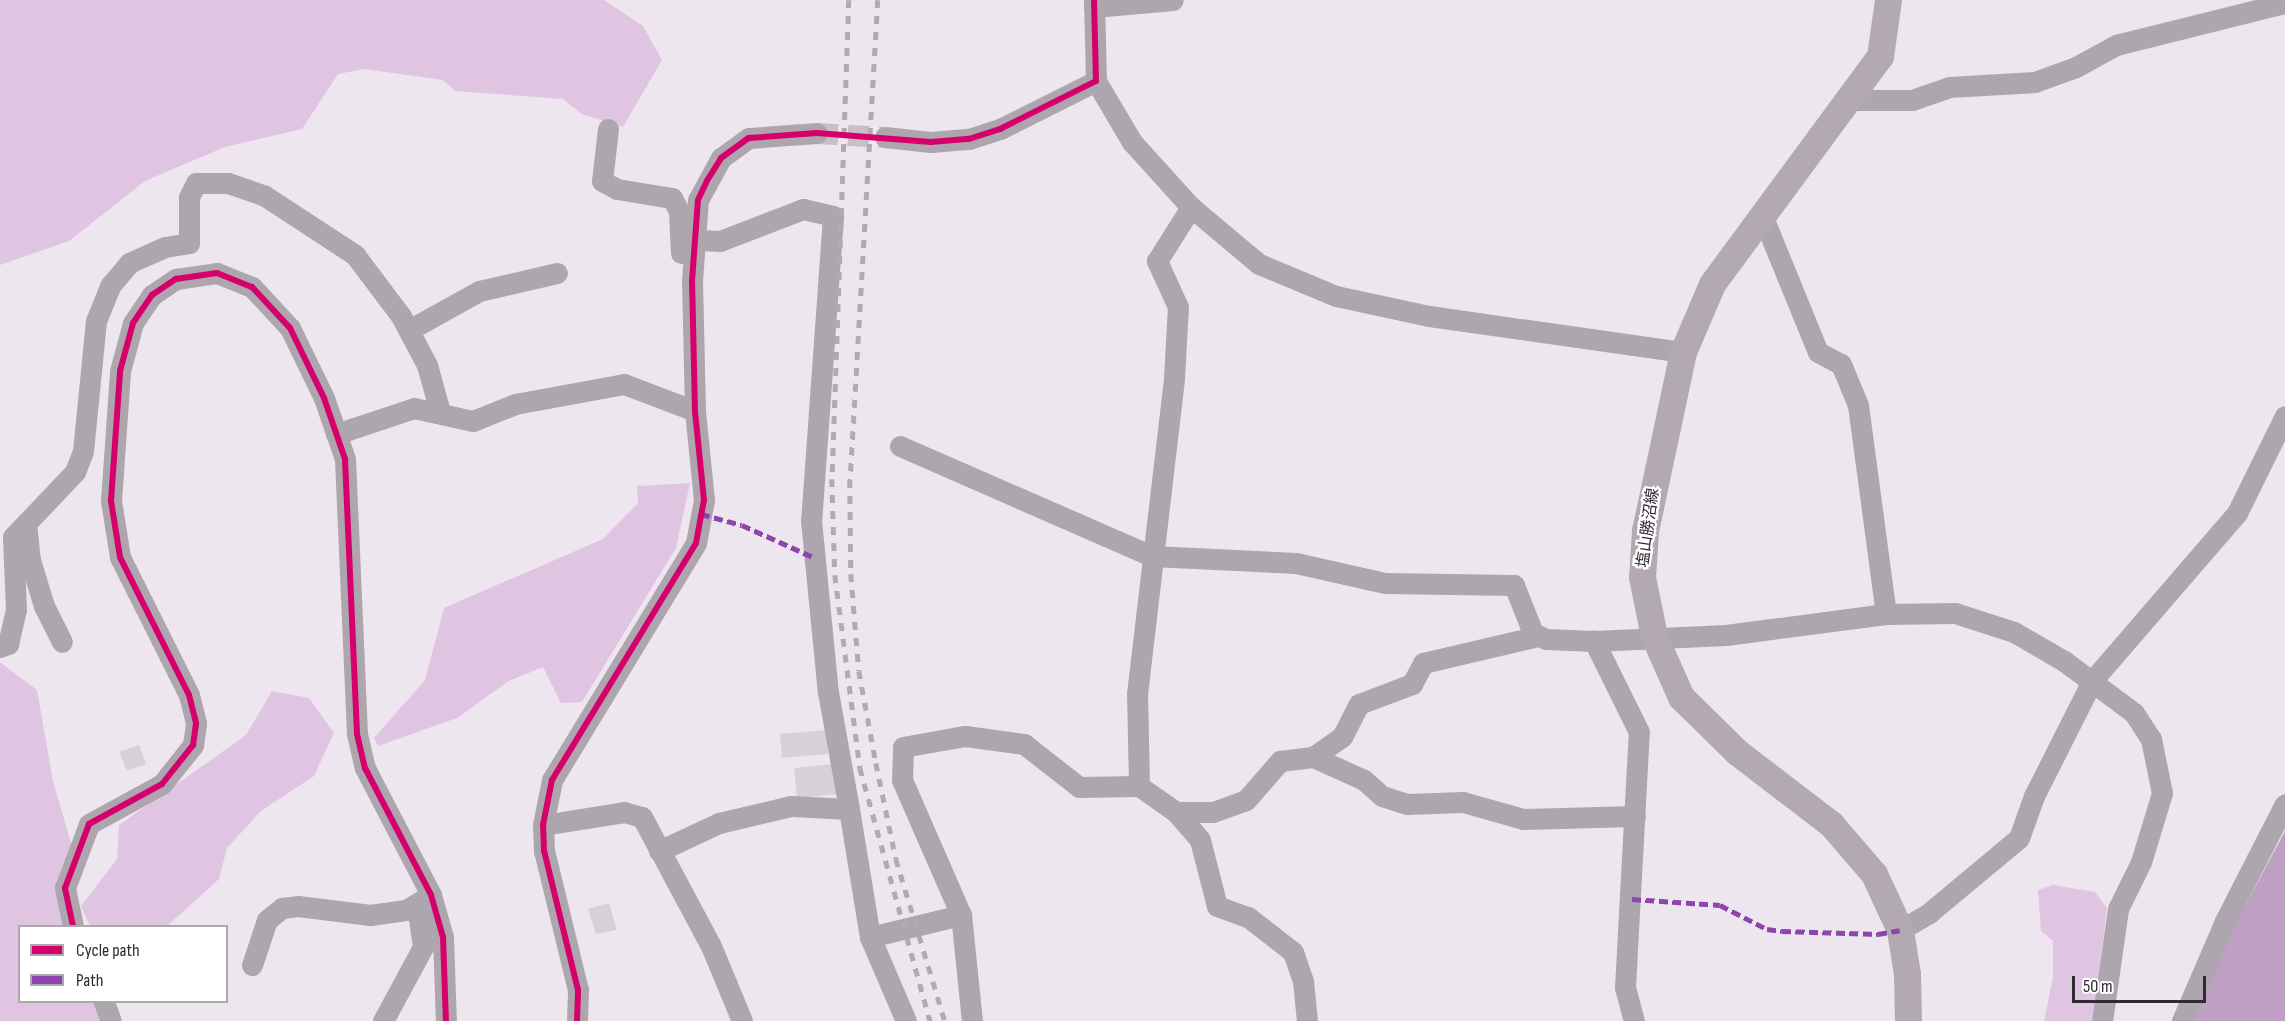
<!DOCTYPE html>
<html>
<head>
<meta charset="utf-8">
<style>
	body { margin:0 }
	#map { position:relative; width:2285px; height:1021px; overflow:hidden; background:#eee6ef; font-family:"Sofia Sans Condensed","Noto Sans JP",sans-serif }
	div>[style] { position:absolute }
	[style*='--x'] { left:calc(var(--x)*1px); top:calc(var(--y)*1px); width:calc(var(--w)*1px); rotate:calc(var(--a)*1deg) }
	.green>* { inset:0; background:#e0c5e3 }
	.water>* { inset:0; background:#c09fc5 }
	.building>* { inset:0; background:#d6d0d7 }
	.minor-tunnel>* { height:21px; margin-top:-10.5px; transform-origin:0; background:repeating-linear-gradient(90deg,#c8c0c9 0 21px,transparent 0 31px) }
	.minor>* { height:21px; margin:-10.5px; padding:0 10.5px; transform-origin:10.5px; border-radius:10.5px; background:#ada6ae }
	.major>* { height:27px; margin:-13.5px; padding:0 13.5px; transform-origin:13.5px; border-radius:13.5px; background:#b2a9b3 }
	.rail>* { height:4.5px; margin-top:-2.25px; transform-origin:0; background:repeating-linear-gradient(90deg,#b1aab2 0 8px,transparent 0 16px) }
	.quiet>* { height:4.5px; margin-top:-2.25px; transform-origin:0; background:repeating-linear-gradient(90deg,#8e44ad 0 9px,transparent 0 13.5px) }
	.cycleway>* { height:6px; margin:-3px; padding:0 3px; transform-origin:3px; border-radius:3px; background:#d6006c }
	span { translate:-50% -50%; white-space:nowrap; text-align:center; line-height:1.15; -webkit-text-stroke:4.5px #fff; paint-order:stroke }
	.street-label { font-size:16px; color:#2f2930 }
	.legend { position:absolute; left:18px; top:925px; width:210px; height:78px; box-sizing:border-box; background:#fff; border:2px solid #aca9ac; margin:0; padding:8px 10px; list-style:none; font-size:18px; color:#2f2930 }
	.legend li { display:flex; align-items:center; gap:12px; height:30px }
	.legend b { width:30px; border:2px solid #aca9ac }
	.scale { position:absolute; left:2072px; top:976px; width:134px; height:27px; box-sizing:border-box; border:3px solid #2f2930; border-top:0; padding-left:8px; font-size:18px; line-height:21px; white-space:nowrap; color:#2f2930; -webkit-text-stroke:4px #fff; paint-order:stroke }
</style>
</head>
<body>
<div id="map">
	<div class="green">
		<i style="clip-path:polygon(0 0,604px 0,643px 26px,662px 60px,623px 127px,582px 114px,563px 99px,455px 91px,443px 80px,364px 69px,338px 74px,302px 129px,225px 147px,145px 181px,69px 241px,0 265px)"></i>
		<i style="clip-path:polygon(690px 483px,676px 548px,582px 702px,561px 703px,543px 667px,507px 682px,457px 718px,378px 746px,374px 738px,425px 680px,444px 608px,603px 539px,638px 503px,637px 486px)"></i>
		<i style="clip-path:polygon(0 662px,37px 690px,53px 781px,75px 857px,73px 926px,20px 926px,20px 1002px,104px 1002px,111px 1021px,0 1021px)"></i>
		<i style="clip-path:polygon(272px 691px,309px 698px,334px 733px,314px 776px,261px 811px,227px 848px,219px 879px,167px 926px,90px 926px,81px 906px,117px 859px,119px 825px,246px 735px)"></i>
		<i style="clip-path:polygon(2053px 885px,2095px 892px,2107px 908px,2093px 1021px,2044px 1021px,2053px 977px,2053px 941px,2041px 931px,2038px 890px)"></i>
	</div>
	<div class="water">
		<i style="clip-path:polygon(2285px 831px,2285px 1021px,2188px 1021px,2193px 1004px)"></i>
	</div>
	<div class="building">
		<i style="clip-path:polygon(826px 730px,828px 754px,782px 758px,780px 734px)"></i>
		<i style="clip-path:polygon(139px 745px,146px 764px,127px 771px,119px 752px)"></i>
		<i style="clip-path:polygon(835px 764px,838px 794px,797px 798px,794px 768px)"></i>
		<i style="clip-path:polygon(609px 903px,617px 930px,596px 934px,588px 909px)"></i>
	</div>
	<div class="minor-tunnel">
		<i style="--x:817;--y:133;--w:68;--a:3.4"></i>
	</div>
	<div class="minor">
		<i style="--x:1094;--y:7;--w:79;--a:-5.1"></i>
		<i style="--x:1096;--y:81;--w:71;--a:59.5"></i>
		<i style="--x:1132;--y:142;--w:88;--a:47.8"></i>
		<i style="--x:1191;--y:207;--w:89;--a:40"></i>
		<i style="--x:1259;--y:264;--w:83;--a:22.6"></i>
		<i style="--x:1336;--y:296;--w:95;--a:12.1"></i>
		<i style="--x:1429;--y:316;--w:257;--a:8.1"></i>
		<i style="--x:1849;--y:100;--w:63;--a:0"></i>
		<i style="--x:1912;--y:100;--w:39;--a:-19"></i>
		<i style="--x:1949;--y:87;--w:86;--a:-3.3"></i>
		<i style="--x:2035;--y:82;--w:44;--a:-20.1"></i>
		<i style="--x:2076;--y:67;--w:46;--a:-28.8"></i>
		<i style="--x:2116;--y:45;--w:174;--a:-14"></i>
		<i style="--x:608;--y:129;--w:52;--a:96.6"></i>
		<i style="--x:602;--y:181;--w:17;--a:28"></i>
		<i style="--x:617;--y:189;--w:56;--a:9.3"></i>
		<i style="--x:672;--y:198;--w:15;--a:62"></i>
		<i style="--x:679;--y:211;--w:42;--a:87.3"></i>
		<i style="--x:885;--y:137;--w:46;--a:6.2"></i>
		<i style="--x:931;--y:142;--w:38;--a:-5"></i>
		<i style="--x:969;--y:139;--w:33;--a:-18"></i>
		<i style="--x:1000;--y:129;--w:107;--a:-26.6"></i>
		<i style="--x:1096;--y:81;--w:81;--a:-91.4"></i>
		<i style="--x:1762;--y:215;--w:148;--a:67.8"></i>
		<i style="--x:1818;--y:352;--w:26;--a:28"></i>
		<i style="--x:1841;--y:364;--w:44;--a:67.5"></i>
		<i style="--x:1858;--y:405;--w:211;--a:82.4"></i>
		<i style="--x:681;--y:239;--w:39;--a:3"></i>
		<i style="--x:720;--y:241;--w:89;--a:-21.1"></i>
		<i style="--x:803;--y:209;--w:31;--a:13"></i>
		<i style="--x:833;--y:216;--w:305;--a:94.1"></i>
		<i style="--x:811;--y:520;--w:173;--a:84.4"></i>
		<i style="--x:828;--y:692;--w:119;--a:79.8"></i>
		<i style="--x:409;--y:330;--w:80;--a:-29.1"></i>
		<i style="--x:479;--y:291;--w:80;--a:-13"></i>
		<i style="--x:336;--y:434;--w:82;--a:-18.4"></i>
		<i style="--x:414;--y:408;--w:60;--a:12.4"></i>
		<i style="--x:473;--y:421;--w:45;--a:-22"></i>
		<i style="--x:515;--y:404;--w:111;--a:-10.4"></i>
		<i style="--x:624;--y:384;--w:76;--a:20.8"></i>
		<i style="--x:900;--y:446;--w:275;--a:23.6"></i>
		<i style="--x:1152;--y:556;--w:144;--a:2.8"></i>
		<i style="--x:1296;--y:563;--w:91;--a:12.7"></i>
		<i style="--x:1385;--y:583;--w:129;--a:0.9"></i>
		<i style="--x:1514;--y:585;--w:52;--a:68.4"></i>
		<i style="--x:1533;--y:633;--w:14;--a:25"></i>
		<i style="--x:1546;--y:639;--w:48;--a:2.4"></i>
		<i style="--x:26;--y:523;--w:37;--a:84"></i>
		<i style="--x:30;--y:560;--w:48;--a:73.1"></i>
		<i style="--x:44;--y:606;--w:40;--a:63.4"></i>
		<i style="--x:0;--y:647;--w:9;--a:-21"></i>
		<i style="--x:8;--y:644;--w:35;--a:-77"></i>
		<i style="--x:16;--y:610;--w:73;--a:-92.4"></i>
		<i style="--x:13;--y:537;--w:90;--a:-46.4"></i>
		<i style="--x:75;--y:472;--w:22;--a:-69"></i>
		<i style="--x:83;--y:451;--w:131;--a:-84.3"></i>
		<i style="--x:96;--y:321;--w:38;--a:-68"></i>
		<i style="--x:110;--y:286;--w:30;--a:-50"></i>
		<i style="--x:129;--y:263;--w:39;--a:-24"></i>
		<i style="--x:165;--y:247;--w:24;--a:-9"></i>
		<i style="--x:189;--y:243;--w:46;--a:-90"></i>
		<i style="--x:189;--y:197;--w:16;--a:-63"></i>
		<i style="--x:196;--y:183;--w:32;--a:0"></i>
		<i style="--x:228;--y:183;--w:39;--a:19"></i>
		<i style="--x:265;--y:196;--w:108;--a:33.2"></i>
		<i style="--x:355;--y:255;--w:76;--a:53"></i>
		<i style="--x:401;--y:316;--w:55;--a:62"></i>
		<i style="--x:427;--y:365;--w:49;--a:74.5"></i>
		<i style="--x:1313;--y:757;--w:56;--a:24.3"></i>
		<i style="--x:1364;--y:780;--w:24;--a:42"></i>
		<i style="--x:1382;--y:796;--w:26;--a:18"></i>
		<i style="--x:1407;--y:804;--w:56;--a:-2"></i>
		<i style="--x:1463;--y:802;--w:62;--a:15.8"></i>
		<i style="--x:1523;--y:819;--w:112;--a:-1.5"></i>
		<i style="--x:1139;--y:786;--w:92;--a:-91.2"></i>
		<i style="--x:1137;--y:694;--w:318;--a:-83.3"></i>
		<i style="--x:1174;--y:378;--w:71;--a:-86.8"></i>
		<i style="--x:1178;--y:307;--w:51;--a:-114.5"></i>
		<i style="--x:1157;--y:261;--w:64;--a:-57.8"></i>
		<i style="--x:1176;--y:812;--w:37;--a:0"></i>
		<i style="--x:1213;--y:812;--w:35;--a:-20"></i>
		<i style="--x:1246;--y:800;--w:52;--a:-48.9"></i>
		<i style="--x:1280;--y:761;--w:33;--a:-7"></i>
		<i style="--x:1313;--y:757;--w:35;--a:-35"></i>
		<i style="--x:1342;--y:737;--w:37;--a:-63"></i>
		<i style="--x:1359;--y:704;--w:57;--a:-20.7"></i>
		<i style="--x:1412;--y:684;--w:24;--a:-62"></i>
		<i style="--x:1423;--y:663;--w:118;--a:-13.2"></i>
		<i style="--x:543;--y:825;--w:82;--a:-9.1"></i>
		<i style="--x:624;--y:812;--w:19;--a:16"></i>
		<i style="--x:642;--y:817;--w:146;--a:61.9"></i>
		<i style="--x:711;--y:946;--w:81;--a:67.5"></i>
		<i style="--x:659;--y:851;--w:66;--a:-25"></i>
		<i style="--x:719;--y:823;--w:74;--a:-13.3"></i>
		<i style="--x:791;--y:806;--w:58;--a:3"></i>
		<i style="--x:849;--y:809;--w:130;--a:80.7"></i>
		<i style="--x:870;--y:937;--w:91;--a:66.8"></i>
		<i style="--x:73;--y:926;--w:39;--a:-102"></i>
		<i style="--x:65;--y:888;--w:68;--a:-69.4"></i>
		<i style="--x:89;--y:824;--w:83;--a:-28.7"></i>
		<i style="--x:162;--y:784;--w:50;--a:-51.5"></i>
		<i style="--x:193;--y:745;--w:22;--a:-82"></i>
		<i style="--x:196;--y:723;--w:29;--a:-104"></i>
		<i style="--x:189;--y:695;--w:154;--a:-116.6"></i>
		<i style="--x:120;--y:557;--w:57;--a:-99.1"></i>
		<i style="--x:111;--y:501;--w:130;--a:-86"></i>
		<i style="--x:120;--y:371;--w:50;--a:-74.8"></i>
		<i style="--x:133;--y:323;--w:34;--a:-56"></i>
		<i style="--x:152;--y:295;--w:29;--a:-34"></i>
		<i style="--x:176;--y:279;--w:41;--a:-8.3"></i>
		<i style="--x:217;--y:273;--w:38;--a:22"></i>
		<i style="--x:252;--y:287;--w:56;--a:47.2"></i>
		<i style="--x:290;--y:328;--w:78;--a:64.1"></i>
		<i style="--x:324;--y:398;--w:65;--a:71"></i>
		<i style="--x:345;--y:459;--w:275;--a:87.5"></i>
		<i style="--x:357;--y:734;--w:35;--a:77"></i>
		<i style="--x:365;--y:768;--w:143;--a:62.5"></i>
		<i style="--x:431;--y:895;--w:44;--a:74.1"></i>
		<i style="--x:443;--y:937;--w:84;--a:88"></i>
		<i style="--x:1900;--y:930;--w:34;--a:-30"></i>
		<i style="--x:1929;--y:913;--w:117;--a:-39.8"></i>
		<i style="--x:2019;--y:838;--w:45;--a:-70.3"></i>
		<i style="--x:2034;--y:796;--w:129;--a:-63.2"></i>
		<i style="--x:2092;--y:681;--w:222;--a:-49.2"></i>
		<i style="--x:2237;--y:513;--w:108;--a:-63.7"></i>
		<i style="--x:870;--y:937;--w:94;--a:-13.6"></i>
		<i style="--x:252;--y:965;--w:47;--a:-71.6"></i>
		<i style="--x:267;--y:920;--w:19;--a:-39"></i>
		<i style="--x:282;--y:908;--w:16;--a:-7"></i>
		<i style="--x:298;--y:906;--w:73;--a:7.1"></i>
		<i style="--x:370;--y:915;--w:36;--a:-8"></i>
		<i style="--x:406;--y:910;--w:29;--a:-31"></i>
		<i style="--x:104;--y:1002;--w:20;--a:70"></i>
		<i style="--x:383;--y:1021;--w:84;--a:-61.6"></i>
		<i style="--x:423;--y:947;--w:34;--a:-98"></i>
		<i style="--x:418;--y:913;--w:22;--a:-54"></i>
		<i style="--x:577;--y:1021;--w:31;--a:-88"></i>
		<i style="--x:578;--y:990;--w:143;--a:-103.7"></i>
		<i style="--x:544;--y:851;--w:26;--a:-92"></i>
		<i style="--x:543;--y:825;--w:46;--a:-78.7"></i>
		<i style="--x:552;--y:780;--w:277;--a:-58.7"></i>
		<i style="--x:696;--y:543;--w:44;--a:-79.5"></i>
		<i style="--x:704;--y:500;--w:89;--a:-95.8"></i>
		<i style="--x:695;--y:411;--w:130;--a:-91.3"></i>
		<i style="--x:692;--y:281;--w:81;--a:-85.8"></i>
		<i style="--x:698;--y:200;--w:48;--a:-61.3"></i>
		<i style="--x:721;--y:158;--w:34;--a:-36"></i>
		<i style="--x:749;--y:138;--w:68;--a:-4.2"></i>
		<i style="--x:972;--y:1021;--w:107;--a:-95.9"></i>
		<i style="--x:961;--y:915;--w:147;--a:-113.6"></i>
		<i style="--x:902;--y:780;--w:33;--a:-88"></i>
		<i style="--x:903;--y:747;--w:63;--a:-10.1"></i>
		<i style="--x:965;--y:736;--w:60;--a:7.7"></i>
		<i style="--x:1024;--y:744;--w:70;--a:38"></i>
		<i style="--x:1079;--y:787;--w:60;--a:-1"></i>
		<i style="--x:1139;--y:786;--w:45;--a:35.1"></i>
		<i style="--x:1176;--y:812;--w:37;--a:49"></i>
		<i style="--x:1200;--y:840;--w:68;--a:75.6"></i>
		<i style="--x:1217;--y:906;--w:33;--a:20"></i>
		<i style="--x:1248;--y:917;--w:57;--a:37.9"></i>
		<i style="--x:1293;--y:952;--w:31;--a:71"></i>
		<i style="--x:1303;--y:981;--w:40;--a:84.3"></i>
		<i style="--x:1634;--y:1021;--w:35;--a:-105"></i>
		<i style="--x:1625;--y:987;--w:255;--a:-86.9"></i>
		<i style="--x:1639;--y:732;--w:102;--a:-116.3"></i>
		<i style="--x:1594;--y:641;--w:132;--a:-2.6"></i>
		<i style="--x:1726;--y:635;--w:161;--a:-7.5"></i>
		<i style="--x:1886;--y:614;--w:69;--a:-0.8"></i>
		<i style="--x:1955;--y:613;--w:62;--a:17.9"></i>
		<i style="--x:2014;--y:632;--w:58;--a:30.1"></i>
		<i style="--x:2064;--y:661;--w:87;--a:36.6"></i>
		<i style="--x:2134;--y:713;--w:31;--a:57"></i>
		<i style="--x:2151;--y:739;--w:55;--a:78.5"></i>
		<i style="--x:2162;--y:793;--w:72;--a:106.9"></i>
		<i style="--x:2141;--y:862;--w:52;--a:116.1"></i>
		<i style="--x:2118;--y:909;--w:113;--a:98.1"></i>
		<i style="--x:2182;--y:1021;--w:109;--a:-66.7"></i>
		<i style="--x:2225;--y:921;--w:131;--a:-62.9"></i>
	</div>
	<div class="major">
		<i style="--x:1888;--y:0;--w:57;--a:98.1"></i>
		<i style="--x:1880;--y:56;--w:283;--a:126.4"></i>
		<i style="--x:1712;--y:284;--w:74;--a:113.1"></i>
		<i style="--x:1683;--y:352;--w:183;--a:102"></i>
		<i style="--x:1645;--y:531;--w:46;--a:93.7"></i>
		<i style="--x:1642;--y:577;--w:60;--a:78.5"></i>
		<i style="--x:1654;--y:636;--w:67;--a:66.1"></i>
		<i style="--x:1681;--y:697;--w:78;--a:44.5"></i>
		<i style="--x:1737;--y:752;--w:118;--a:37.5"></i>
		<i style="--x:1831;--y:824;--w:66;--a:49.3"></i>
		<i style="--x:1874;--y:874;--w:62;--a:65.1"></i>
		<i style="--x:1900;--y:930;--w:45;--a:81"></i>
		<i style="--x:1907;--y:974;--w:47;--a:88.8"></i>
	</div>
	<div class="rail">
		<i style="--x:849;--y:0;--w:479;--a:92"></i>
		<i style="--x:832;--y:479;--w:96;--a:88.2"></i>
		<i style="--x:835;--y:575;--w:195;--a:82.6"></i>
		<i style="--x:860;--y:768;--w:263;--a:74.5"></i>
		<i style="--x:878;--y:0;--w:481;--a:93.3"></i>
		<i style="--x:850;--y:480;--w:94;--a:89.4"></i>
		<i style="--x:851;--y:574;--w:97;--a:85.3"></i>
		<i style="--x:859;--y:671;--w:94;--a:79.5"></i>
		<i style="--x:876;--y:763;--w:98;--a:78.2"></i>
		<i style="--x:896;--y:859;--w:169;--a:73.2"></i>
	</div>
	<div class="quiet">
		<i style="--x:701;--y:514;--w:42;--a:15"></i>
		<i style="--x:742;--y:525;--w:80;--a:24.3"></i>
		<i style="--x:1632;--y:899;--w:88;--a:3.9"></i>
		<i style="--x:1720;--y:905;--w:53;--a:27.1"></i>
		<i style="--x:1767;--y:929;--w:15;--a:8"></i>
		<i style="--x:1782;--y:931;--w:96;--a:1.8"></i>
		<i style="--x:1878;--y:934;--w:22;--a:-10"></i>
	</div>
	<div class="cycleway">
		<i style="--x:73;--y:926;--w:39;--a:-102"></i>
		<i style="--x:65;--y:888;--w:68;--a:-69.4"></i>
		<i style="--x:89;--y:824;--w:83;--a:-28.7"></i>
		<i style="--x:162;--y:784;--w:50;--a:-51.5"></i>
		<i style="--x:193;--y:745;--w:22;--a:-82"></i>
		<i style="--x:196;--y:723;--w:29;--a:-104"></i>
		<i style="--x:189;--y:695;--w:154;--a:-116.6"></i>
		<i style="--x:120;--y:557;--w:57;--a:-99.1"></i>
		<i style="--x:111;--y:501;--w:130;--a:-86"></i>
		<i style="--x:120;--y:371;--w:50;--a:-74.8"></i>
		<i style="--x:133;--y:323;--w:34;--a:-56"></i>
		<i style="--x:152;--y:295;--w:29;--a:-34"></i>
		<i style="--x:176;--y:279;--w:41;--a:-8.3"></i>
		<i style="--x:217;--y:273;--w:38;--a:22"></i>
		<i style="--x:252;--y:287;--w:56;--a:47.2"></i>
		<i style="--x:290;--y:328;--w:78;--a:64.1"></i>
		<i style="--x:324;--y:398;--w:65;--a:71"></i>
		<i style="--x:345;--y:459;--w:275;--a:87.5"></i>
		<i style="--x:357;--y:734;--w:35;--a:77"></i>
		<i style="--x:365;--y:768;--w:143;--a:62.5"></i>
		<i style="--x:431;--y:895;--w:44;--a:74.1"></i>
		<i style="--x:443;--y:937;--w:84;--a:88"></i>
		<i style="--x:577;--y:1021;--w:31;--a:-88"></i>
		<i style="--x:578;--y:990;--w:143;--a:-103.7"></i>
		<i style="--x:544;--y:851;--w:26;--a:-92"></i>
		<i style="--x:543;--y:825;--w:46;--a:-78.7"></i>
		<i style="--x:552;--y:780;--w:277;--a:-58.7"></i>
		<i style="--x:696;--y:543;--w:44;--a:-79.5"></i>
		<i style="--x:704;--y:500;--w:89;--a:-95.8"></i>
		<i style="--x:695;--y:411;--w:130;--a:-91.3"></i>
		<i style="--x:692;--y:281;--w:81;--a:-85.8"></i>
		<i style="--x:698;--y:200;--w:23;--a:-65"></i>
		<i style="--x:708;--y:179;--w:25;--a:-58"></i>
		<i style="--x:721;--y:158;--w:34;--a:-36"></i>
		<i style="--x:749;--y:138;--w:68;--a:-4.2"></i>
		<i style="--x:817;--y:133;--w:114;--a:4.5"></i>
		<i style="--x:931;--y:142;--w:38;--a:-5"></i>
		<i style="--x:969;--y:139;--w:33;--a:-18"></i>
		<i style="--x:1000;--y:129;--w:107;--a:-26.6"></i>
		<i style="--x:1096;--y:81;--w:81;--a:-91.4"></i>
	</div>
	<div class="street-label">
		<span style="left:1649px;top:528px;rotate:-82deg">塩山勝沼線</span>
	</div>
	<ul class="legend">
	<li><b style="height:8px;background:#d6006c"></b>Cycle path</li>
	<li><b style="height:8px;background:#8e44ad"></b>Path</li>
	</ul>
	<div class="scale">50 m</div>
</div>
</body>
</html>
